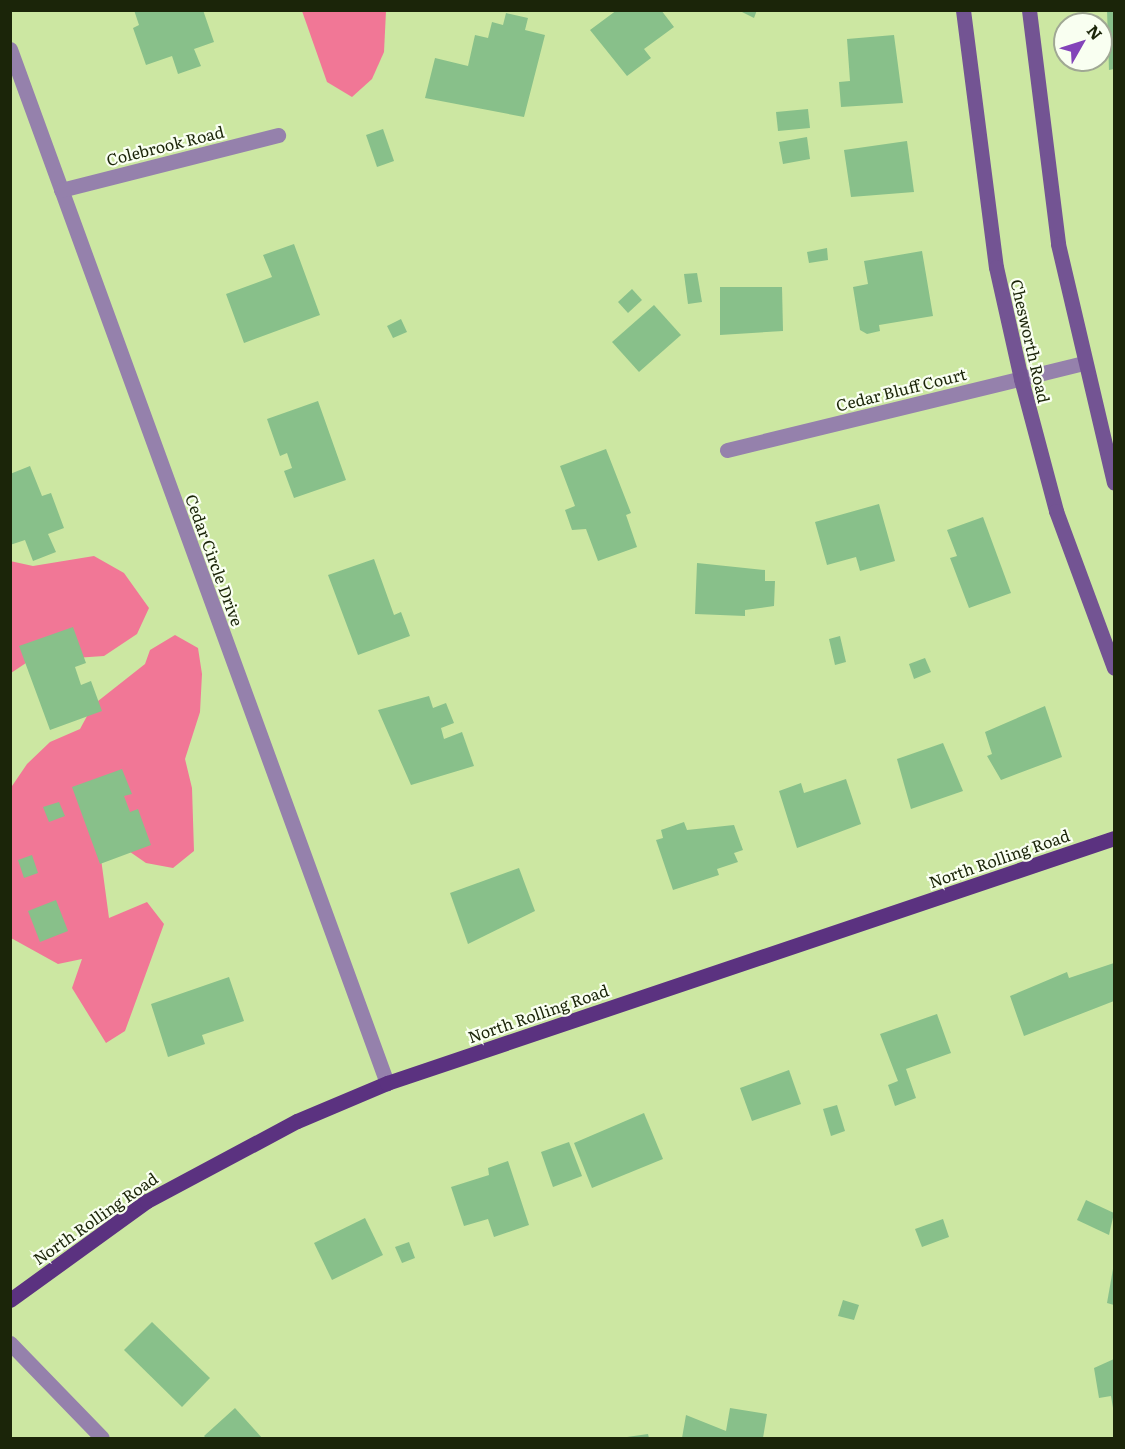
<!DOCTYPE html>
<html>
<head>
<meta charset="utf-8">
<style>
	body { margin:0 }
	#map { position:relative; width:1125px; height:1449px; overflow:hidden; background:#cce7a2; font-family:Literata,serif }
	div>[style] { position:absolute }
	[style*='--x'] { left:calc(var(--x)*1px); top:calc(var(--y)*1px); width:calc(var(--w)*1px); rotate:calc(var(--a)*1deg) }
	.forest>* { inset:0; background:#f17796 }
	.building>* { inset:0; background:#88c08a }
	.street>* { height:15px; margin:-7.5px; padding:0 7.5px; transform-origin:7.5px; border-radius:7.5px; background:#9581ac }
	.secondary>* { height:15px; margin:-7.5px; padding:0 7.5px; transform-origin:7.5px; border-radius:7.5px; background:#735493 }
	.primary>* { height:15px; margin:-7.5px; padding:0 7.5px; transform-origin:7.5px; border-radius:7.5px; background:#5b3280 }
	span { translate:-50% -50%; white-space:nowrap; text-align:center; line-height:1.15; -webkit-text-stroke:4.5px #f9fff1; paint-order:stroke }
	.street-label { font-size:16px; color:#1b2509 }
	.frame { position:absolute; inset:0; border:12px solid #1b2509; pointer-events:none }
	.north { position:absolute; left:1053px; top:12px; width:60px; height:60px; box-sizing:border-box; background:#f9fff1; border:2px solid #a0a894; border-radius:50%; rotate:51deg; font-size:16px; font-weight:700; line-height:24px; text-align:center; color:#1b2509 }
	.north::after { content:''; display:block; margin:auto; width:21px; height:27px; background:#8344b9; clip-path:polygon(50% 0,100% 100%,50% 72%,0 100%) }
</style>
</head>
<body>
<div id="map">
	<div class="forest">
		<i style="clip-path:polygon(302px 11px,386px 11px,384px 52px,372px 79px,352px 97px,327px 82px)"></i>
		<i style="clip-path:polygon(94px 556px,124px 573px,149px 608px,137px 634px,104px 656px,60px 659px,41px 653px,11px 673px,10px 561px,33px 566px)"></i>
		<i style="clip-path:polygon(175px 635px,198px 648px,202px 674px,200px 712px,185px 759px,192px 788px,194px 851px,173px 868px,146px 863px,97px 829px,109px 918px,147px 902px,164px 924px,125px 1031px,106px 1043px,72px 988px,82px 959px,58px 964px,11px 938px,10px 789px,27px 764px,50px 742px,80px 729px,93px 705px,145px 664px,150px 650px)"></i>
	</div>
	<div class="building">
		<i style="clip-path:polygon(134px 10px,203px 10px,214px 42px,194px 49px,201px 66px,178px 74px,172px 56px,146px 65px,133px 28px,139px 25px)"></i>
		<i style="clip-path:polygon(617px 10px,661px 10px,674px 27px,644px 49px,651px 58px,627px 76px,590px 30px)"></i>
		<i style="clip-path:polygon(738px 10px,757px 10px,754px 18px)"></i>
		<i style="clip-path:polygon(1107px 10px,1114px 10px,1114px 69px,1109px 70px)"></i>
		<i style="clip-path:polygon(506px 13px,528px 18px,525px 30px,545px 35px,524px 117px,425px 98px,435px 58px,468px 66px,475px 35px,488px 38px,492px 22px,503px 25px)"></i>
		<i style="clip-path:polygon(894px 35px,903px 103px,841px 107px,839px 82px,850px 81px,847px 39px)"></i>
		<i style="clip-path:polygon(808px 109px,810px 128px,778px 131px,776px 112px)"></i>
		<i style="clip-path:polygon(383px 129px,394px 161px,377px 167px,366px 135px)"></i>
		<i style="clip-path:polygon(807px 137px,810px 159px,783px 164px,779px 142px)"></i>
		<i style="clip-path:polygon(907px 141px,914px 192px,851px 197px,844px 150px)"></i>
		<i style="clip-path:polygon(294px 244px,320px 315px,244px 343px,226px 294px,272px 277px,263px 255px)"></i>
		<i style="clip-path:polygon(827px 248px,828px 260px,809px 263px,807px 252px)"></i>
		<i style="clip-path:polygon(922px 251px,933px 316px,879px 325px,880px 331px,867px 334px,860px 330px,853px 287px,868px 284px,864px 261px)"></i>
		<i style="clip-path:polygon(697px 273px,702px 302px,688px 304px,684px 274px)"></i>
		<i style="clip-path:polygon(720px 287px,782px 287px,783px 331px,720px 335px)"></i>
		<i style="clip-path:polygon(632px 289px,642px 300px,628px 313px,618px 302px)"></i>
		<i style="clip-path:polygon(654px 305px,681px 335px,639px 372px,612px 342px)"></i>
		<i style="clip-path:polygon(401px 319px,407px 332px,393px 338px,387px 326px)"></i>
		<i style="clip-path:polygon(318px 401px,346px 480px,294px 498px,284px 471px,292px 468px,287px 453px,280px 456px,267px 419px)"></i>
		<i style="clip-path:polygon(606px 449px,631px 513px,626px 515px,637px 547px,598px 561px,586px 529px,572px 530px,565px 510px,575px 506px,560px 466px)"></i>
		<i style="clip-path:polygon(30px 466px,42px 496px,51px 493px,64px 528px,48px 534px,56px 552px,33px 561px,25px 540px,10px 545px,10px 474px)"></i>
		<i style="clip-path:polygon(879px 504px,895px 561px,860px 571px,856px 557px,827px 565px,815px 522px)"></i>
		<i style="clip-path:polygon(983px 517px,1011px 593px,969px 608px,950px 558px,957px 556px,947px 530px)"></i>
		<i style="clip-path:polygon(374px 559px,394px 615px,401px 612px,410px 636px,358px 655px,328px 575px)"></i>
		<i style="clip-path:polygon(697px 563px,765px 570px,765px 581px,775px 581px,774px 606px,745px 610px,745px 616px,695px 614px)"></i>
		<i style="clip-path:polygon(73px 627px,86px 663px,75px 667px,81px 685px,91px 681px,102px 711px,50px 730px,19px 646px)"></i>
		<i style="clip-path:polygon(840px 636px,846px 662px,835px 665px,829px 639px)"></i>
		<i style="clip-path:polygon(925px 658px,931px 672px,914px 679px,909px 664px)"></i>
		<i style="clip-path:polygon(429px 696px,433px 708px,446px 703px,454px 723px,441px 728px,444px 739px,462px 732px,474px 766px,411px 785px,378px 710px)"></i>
		<i style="clip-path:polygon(1045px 706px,1062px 757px,1001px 780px,987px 756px,992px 754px,985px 732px)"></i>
		<i style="clip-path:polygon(943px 743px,963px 791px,911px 809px,897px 759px)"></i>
		<i style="clip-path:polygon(122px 769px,132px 794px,124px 796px,130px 812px,138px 809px,151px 845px,100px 864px,72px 787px)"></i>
		<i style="clip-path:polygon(846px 779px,861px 824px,797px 848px,779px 791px,801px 783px,804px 793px)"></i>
		<i style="clip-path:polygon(59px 802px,65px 816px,49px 822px,43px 807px)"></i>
		<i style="clip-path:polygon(684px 822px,687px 830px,734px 825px,743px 850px,734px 853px,738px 862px,717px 869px,719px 875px,673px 890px,656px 840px,663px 838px,661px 830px)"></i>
		<i style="clip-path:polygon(32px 855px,38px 873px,24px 878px,18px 860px)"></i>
		<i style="clip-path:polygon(519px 868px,535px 911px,468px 944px,450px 893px)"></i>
		<i style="clip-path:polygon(56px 900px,68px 931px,40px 942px,28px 911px)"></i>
		<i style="clip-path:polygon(1114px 963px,1114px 1001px,1024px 1036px,1010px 996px,1067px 972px,1069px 978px)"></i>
		<i style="clip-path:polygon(229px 977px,244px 1021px,202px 1035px,205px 1044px,168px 1057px,151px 1004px)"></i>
		<i style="clip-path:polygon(937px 1014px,951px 1053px,906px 1069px,916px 1098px,895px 1106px,888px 1085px,898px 1081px,880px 1034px)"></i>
		<i style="clip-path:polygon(789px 1070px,801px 1104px,752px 1121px,740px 1088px)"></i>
		<i style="clip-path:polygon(837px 1105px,845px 1131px,831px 1136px,823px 1109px)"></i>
		<i style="clip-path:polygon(644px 1113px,663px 1159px,592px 1188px,574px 1143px)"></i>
		<i style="clip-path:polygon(569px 1142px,582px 1176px,553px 1187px,541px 1152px)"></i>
		<i style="clip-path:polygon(508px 1161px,529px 1225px,494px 1237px,488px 1219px,464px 1226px,451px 1187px,489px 1175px,488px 1168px)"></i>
		<i style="clip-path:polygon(1086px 1200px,1114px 1213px,1109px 1235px,1077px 1220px)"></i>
		<i style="clip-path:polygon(365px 1218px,383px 1255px,332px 1280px,314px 1243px)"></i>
		<i style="clip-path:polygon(943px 1219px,949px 1237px,922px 1247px,915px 1229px)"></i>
		<i style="clip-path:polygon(409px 1242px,415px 1258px,402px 1263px,395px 1247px)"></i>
		<i style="clip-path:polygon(1113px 1269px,1114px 1269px,1114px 1305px,1107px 1303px)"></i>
		<i style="clip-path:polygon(843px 1300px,859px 1305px,854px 1320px,838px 1316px)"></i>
		<i style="clip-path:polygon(152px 1322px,210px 1378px,182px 1407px,124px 1350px)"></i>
		<i style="clip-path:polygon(1114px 1359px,1114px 1408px,1113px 1408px,1111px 1396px,1099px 1398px,1094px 1368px)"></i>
		<i style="clip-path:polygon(235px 1408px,262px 1438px,206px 1438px,204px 1436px)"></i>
		<i style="clip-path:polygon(730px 1408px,767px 1414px,763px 1438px,682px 1438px,686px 1415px,726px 1431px)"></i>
		<i style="clip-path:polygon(648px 1434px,649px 1438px,627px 1438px,627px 1437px)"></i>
	</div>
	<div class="street">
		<i style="--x:10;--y:49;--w:1101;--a:69.97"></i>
		<i style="--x:61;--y:190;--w:224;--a:-14.2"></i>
		<i style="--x:727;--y:450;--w:367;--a:-13.7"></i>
		<i style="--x:10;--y:1343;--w:132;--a:45.9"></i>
	</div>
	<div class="secondary">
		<i style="--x:963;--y:10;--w:259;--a:82.7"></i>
		<i style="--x:996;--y:267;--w:115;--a:77.4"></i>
		<i style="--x:1021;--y:379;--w:137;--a:75.1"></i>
		<i style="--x:1056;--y:511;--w:167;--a:69.7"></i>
		<i style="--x:1029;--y:10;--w:236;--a:82.9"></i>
		<i style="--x:1058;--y:244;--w:245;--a:76.8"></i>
	</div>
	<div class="primary">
		<i style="--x:10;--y:1300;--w:169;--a:-35.9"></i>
		<i style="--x:147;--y:1201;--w:170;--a:-28.1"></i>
		<i style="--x:297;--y:1121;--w:98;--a:-22.9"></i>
		<i style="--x:387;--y:1083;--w:767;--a:-18.62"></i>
	</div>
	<div class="street-label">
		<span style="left:165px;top:145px;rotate:-14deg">Colebrook Road</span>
		<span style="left:1031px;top:341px;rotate:77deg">Chesworth Road</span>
		<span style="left:901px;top:389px;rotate:-14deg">Cedar Bluff Court</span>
		<span style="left:215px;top:560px;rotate:70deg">Cedar Circle Drive</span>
		<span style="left:999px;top:858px;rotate:-19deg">North Rolling Road</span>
		<span style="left:538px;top:1013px;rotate:-19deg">North Rolling Road</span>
		<span style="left:95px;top:1218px;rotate:-35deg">North Rolling Road</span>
	</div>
	<div class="frame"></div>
	<div class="north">N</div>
</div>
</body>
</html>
